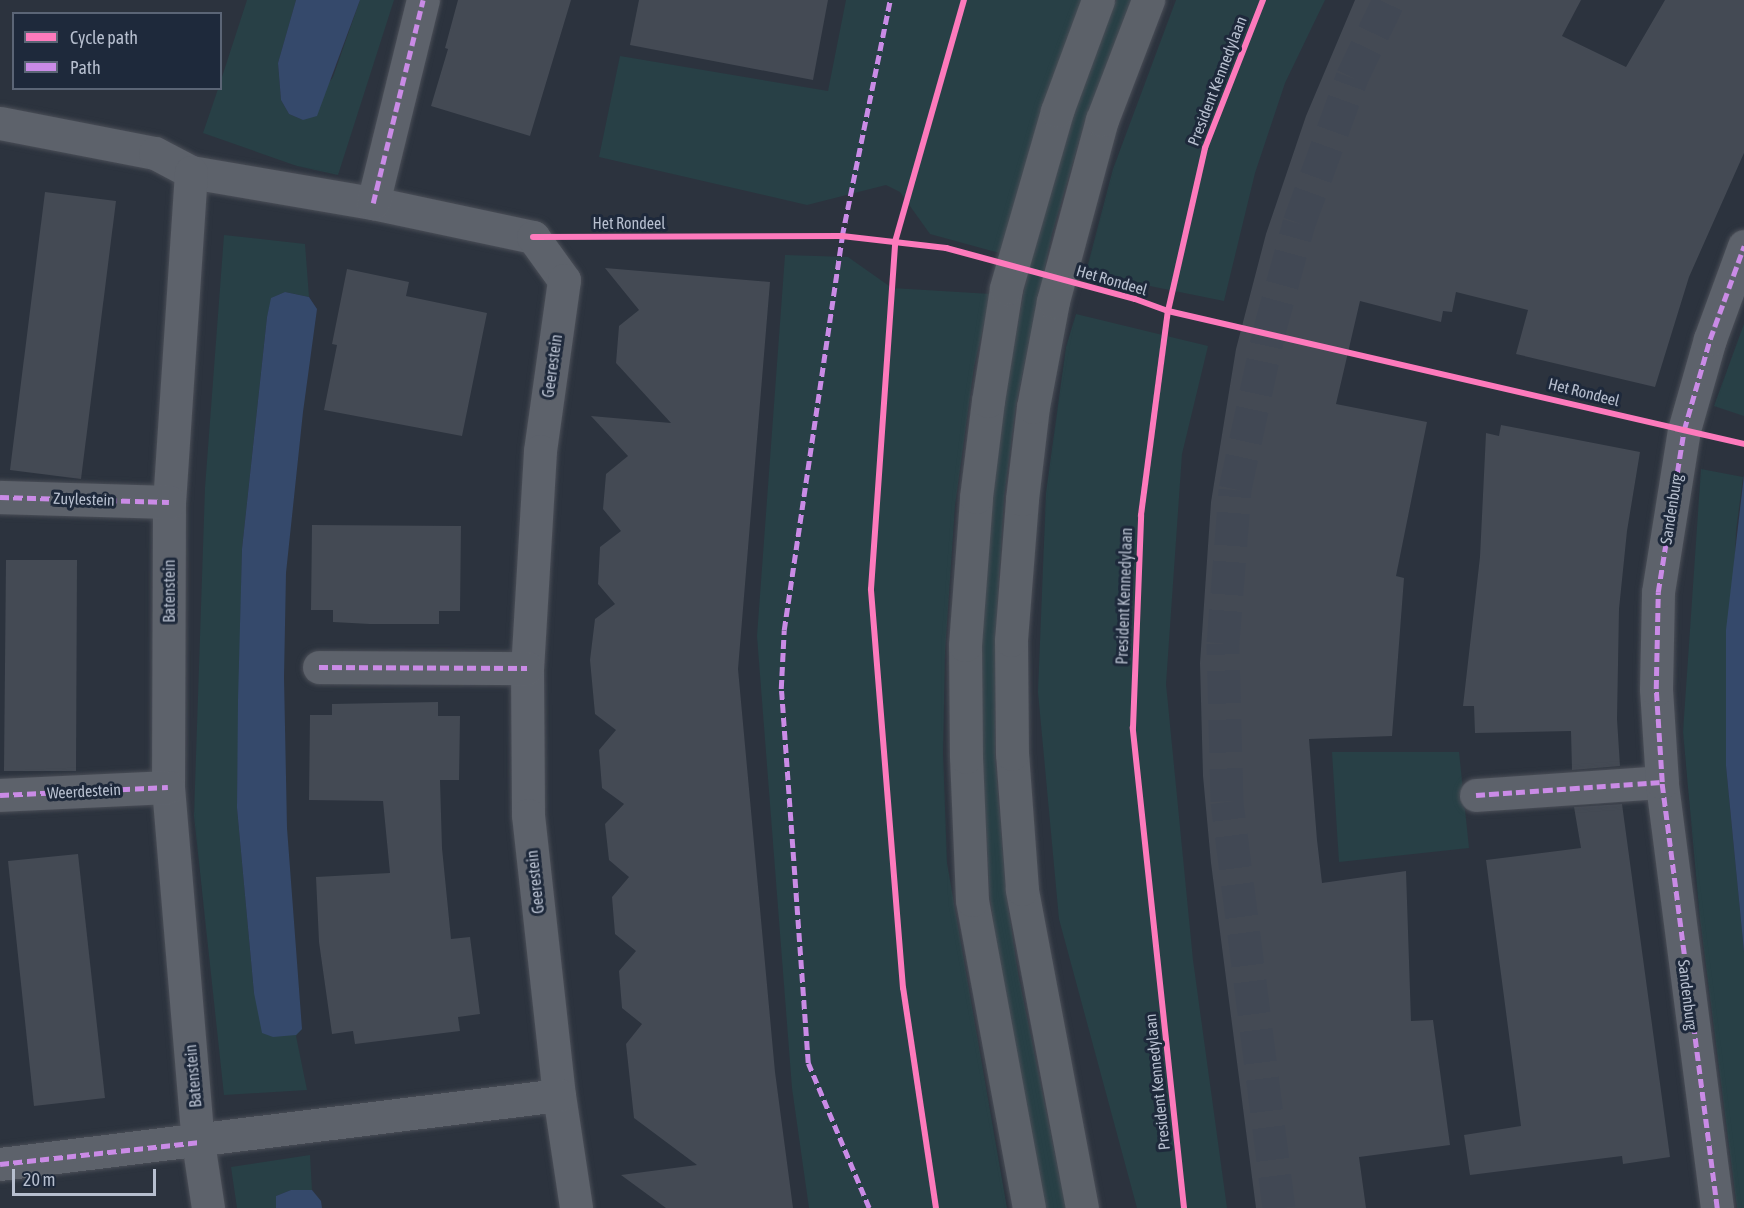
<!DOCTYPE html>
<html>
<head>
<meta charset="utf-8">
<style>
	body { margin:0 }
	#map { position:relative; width:1744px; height:1208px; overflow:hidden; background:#2c333e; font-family:"Asap Condensed",sans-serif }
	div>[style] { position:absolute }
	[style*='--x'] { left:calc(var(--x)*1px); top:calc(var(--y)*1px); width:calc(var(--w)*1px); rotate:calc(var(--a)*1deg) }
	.green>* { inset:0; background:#284046 }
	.water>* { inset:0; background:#35496b }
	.building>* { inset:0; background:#444a54 }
	.street-tunnel>* { height:33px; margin-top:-16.5px; transform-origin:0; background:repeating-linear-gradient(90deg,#414854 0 33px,transparent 0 49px) }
	.roads { filter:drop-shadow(0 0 2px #4a4e57) drop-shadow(0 0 2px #4a4e57) }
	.street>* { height:33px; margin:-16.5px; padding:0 16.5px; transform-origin:16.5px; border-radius:16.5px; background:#5d626b }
	.secondary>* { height:33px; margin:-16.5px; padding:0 16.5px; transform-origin:16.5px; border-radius:16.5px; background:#5c6169 }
	.quiet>* { height:4.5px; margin-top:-2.25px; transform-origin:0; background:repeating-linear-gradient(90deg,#ca8be6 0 9px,transparent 0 13.5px) }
	.cycleway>* { height:6px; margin:-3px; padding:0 3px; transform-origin:3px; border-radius:3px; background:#fd7abc }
	span { translate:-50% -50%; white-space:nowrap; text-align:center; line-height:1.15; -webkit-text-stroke:6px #1e293b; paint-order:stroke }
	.street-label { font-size:16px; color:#b7bfcf }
	.legend { position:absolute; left:12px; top:12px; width:210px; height:78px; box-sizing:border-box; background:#1e293b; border:2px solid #5b6576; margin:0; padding:8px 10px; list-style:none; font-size:18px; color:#b7bfcf }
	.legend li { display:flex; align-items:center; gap:12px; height:30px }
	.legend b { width:30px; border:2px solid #5b6576 }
	.scale { position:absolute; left:12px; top:1169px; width:144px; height:27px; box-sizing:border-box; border:3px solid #b7bfcf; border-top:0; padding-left:8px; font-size:18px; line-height:21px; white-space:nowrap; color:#b7bfcf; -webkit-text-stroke:4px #1e293b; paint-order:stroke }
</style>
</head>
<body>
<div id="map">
	<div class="green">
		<i style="clip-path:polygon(247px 0,296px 0,278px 63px,281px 100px,289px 114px,303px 120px,333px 77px,360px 0,394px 0,338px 175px,297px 166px,203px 133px,218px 89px,220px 88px,221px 80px)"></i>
		<i style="clip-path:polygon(846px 0,1085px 0,1003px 254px,930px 234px,900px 192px,886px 185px,807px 205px,599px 157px,620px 56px,828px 91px)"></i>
		<i style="clip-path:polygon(1116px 0,1131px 0,1086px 118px,1052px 234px,1016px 405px,1004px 498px,995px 643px,995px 755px,1006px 893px,1018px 973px,1066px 1208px,1044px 1208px,1002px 982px,990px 898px,982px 758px,981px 646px,991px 499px,1003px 407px,1023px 295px,1037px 233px,1073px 116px)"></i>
		<i style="clip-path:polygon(1176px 0,1325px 0,1285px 83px,1255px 173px,1224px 301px,1145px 285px,1085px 276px,1113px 169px)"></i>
		<i style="clip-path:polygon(224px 235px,305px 244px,309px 297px,285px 292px,272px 298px,267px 317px,242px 549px,237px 808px,254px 993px,302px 1029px,296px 1036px,307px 1090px,224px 1095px,194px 816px,205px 488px)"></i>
		<i style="clip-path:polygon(785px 255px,848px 257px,892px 288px,991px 294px,974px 367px,955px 506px,945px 653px,943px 753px,947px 863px,1007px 1208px,809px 1208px,792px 1088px,757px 636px)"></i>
		<i style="clip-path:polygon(1076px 314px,1208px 346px,1182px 454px,1166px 684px,1193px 960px,1227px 1208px,1137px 1208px,1059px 919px,1038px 692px,1046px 493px,1066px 347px)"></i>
		<i style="clip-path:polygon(1744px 324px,1744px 416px,1714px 406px)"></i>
		<i style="clip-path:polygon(1701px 469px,1743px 477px,1736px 531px,1726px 766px,1744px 952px,1744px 1208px,1737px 1208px,1700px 919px,1683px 732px)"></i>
		<i style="clip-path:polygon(1332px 752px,1459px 752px,1469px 848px,1339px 862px)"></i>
		<i style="clip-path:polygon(310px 1155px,312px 1190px,291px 1190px,276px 1196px,276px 1208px,237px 1208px,231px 1167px)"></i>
	</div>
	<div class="water">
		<i style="clip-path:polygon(296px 0,360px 0,317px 116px,303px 120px,289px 114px,281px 100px,278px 63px)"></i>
		<i style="clip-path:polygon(285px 292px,309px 297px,317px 309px,303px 412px,286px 573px,284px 677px,287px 828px,302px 1029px,296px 1035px,273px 1037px,262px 1033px,254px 993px,237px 808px,238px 700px,242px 549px,267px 317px,271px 298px)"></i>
		<i style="clip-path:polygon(1744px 475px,1744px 952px,1726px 766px,1726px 630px)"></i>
		<i style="clip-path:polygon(291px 1190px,312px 1190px,321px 1201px,322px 1208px,276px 1208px,276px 1196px)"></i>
	</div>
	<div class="building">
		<i style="clip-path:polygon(458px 0,571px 0,530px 136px,431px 106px,448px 49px,445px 48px)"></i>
		<i style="clip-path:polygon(639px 0,828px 0,813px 80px,630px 45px)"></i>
		<i style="clip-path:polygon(1355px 0,1581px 0,1562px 36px,1626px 67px,1665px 0,1744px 0,1744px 153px,1689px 277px,1655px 387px,1516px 354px,1528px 310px,1456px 292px,1452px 312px,1443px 311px,1441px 322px,1360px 301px,1336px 404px,1427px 422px,1396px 576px,1404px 578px,1392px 736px,1309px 739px,1317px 840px,1322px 883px,1406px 871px,1411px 1021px,1433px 1020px,1450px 1145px,1359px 1157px,1366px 1208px,1256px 1208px,1211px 863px,1203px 776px,1200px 663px,1211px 502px,1236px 349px,1266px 234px,1306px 116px)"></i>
		<i style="clip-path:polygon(45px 192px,116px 201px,81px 479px,10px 470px)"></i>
		<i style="clip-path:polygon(605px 268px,770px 282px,738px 669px,775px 1072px,793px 1208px,666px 1208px,621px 1175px,697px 1165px,634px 1118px,626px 1044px,642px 1024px,622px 1008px,619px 971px,636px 951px,615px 934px,612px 897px,629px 877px,609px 860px,605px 824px,624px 804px,602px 788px,599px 750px,616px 730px,595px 714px,590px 660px,595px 619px,615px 604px,598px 584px,600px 547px,621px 531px,603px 509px,606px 474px,628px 456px,591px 416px,671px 423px,616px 363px,619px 326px,639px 310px)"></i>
		<i style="clip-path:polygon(347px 269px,409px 282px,406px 296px,487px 313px,462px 436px,324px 410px,337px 345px,332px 344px)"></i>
		<i style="clip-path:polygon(1501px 425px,1640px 452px,1627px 531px,1619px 609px,1617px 719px,1620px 766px,1572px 770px,1571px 731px,1475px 733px,1474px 706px,1463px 706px,1480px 557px,1486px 433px,1499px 436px)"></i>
		<i style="clip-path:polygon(312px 525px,461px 526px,460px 611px,439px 611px,439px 624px,370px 624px,333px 622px,333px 610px,311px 610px)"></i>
		<i style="clip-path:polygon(6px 560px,77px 560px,76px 771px,4px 771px)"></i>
		<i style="clip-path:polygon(438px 702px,438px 716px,460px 716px,459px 780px,440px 780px,442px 848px,451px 939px,470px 937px,480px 1014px,458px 1017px,460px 1031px,355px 1044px,353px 1031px,332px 1034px,319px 942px,316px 877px,390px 873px,383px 801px,309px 800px,310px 715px,332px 715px,332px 704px)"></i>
		<i style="clip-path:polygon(1622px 804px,1670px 1157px,1623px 1164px,1622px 1156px,1470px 1175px,1464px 1135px,1521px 1126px,1486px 860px,1581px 848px,1574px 807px)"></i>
		<i style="clip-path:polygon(78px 854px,105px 1098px,34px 1106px,8px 861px)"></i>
	</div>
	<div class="street-tunnel">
		<i style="--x:1279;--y:1208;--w:410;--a:-97.3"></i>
		<i style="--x:1227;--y:801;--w:158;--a:-91.5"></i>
		<i style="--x:1223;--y:643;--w:154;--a:-85.5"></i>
		<i style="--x:1235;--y:489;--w:161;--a:-77.8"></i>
		<i style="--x:1269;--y:332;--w:113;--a:-74.6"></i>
		<i style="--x:1299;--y:223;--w:155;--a:-70"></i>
		<i style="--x:1352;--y:77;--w:85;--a:-64.3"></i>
	</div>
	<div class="roads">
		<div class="street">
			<i style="--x:0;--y:123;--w:158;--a:11"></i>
			<i style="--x:155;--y:153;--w:41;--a:27.8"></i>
			<i style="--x:191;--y:172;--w:185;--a:9.7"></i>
			<i style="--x:373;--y:203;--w:164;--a:12"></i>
			<i style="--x:533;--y:237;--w:53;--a:54.2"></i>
			<i style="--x:564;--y:280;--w:173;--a:98"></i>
			<i style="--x:540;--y:451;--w:217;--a:93.4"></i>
			<i style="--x:527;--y:668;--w:147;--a:89.6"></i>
			<i style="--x:528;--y:815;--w:282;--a:83.7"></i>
			<i style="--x:559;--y:1095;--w:114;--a:81.4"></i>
			<i style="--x:191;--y:172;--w:331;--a:93.8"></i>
			<i style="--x:169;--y:502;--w:285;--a:90.2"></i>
			<i style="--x:168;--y:787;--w:356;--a:85.2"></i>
			<i style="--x:198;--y:1142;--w:67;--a:81.4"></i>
			<i style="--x:373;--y:203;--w:209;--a:-76.2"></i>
			<i style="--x:0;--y:497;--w:169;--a:1.7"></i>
			<i style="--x:319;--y:667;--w:208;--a:0.3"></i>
			<i style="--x:0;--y:795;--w:168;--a:-2.7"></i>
			<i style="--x:1476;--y:795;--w:186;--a:-4"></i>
			<i style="--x:0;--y:1164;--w:563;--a:-7.04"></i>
			<i style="--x:1717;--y:1208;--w:430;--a:-97.4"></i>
			<i style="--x:1662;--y:782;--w:93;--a:-93.7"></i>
			<i style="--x:1656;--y:689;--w:97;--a:-88.8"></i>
			<i style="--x:1658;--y:592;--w:164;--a:-80.9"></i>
			<i style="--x:1684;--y:430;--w:95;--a:-74.1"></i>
			<i style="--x:1710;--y:339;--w:99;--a:-69.9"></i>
		</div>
		<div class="secondary">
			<i style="--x:1029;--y:1208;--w:313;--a:-100.5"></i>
			<i style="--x:972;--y:900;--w:143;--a:-92.4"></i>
			<i style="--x:966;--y:757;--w:112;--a:-90.5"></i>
			<i style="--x:965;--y:645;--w:148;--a:-85.7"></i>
			<i style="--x:976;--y:497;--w:97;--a:-82.9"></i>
			<i style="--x:988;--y:401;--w:114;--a:-80.9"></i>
			<i style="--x:1006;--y:288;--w:184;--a:-73.9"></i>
			<i style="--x:1057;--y:111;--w:118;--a:-69.7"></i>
			<i style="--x:1082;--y:1208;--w:325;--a:-100.7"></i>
			<i style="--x:1022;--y:889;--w:135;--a:-94.2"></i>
			<i style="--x:1012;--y:754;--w:114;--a:-90.5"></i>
			<i style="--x:1011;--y:640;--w:141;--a:-85.5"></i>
			<i style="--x:1022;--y:499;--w:93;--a:-83.2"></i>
			<i style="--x:1033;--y:407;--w:108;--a:-79.3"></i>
			<i style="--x:1053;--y:301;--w:188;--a:-74.9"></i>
			<i style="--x:1102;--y:120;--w:129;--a:-69"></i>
		</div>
	</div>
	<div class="quiet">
		<i style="--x:373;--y:203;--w:209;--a:-76.2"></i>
		<i style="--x:0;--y:497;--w:169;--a:1.7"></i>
		<i style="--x:319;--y:667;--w:208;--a:0.3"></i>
		<i style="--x:0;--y:795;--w:168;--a:-2.7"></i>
		<i style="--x:1476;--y:795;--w:186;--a:-4"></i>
		<i style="--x:0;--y:1164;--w:199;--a:-6.3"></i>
		<i style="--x:869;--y:1208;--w:157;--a:-112.8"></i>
		<i style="--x:808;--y:1063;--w:375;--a:-94.1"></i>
		<i style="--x:781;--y:689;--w:59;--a:-87.1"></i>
		<i style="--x:784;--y:630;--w:398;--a:-81.6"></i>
		<i style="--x:842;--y:236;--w:241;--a:-78.5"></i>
		<i style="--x:1717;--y:1208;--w:430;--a:-97.4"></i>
		<i style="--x:1662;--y:782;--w:93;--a:-93.7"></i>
		<i style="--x:1656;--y:689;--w:97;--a:-88.8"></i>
		<i style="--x:1658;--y:592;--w:164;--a:-80.9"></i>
		<i style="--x:1684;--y:430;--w:95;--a:-74.1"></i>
		<i style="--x:1710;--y:339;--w:99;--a:-69.9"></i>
	</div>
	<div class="cycleway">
		<i style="--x:533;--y:237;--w:309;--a:-0.2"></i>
		<i style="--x:842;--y:236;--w:105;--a:6.6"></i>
		<i style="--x:946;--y:248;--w:196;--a:15.1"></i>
		<i style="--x:1135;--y:299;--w:35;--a:20"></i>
		<i style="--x:1168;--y:311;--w:591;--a:13"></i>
		<i style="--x:936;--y:1208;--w:222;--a:-98.5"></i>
		<i style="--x:903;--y:988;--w:400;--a:-94.6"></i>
		<i style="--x:871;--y:589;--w:348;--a:-86"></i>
		<i style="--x:895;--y:242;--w:252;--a:-74.1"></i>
		<i style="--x:1184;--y:1208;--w:483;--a:-96.1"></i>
		<i style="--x:1133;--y:728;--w:213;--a:-87.8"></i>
		<i style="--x:1141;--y:515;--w:206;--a:-82.5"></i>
		<i style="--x:1168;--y:311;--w:167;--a:-77.2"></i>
		<i style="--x:1205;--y:148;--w:159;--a:-68.6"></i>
	</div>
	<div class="street-label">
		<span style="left:1217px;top:81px;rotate:-69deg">President Kennedylaan</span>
		<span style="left:629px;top:223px">Het Rondeel</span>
		<span style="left:1112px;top:280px;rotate:16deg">Het Rondeel</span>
		<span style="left:552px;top:366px;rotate:-82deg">Geerestein</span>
		<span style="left:1584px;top:392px;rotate:14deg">Het Rondeel</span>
		<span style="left:84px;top:499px;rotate:2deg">Zuylestein</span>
		<span style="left:1671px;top:509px;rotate:-81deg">Sandenburg</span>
		<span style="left:169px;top:591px;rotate:-90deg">Batenstein</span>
		<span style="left:1124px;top:596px;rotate:-88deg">President Kennedylaan</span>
		<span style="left:84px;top:791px;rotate:-3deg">Weerdestein</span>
		<span style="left:535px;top:882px;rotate:-96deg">Geerestein</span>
		<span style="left:1688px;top:995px;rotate:83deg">Sandenburg</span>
		<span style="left:193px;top:1076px;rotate:-95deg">Batenstein</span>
		<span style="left:1157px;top:1082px;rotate:-96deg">President Kennedylaan</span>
	</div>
	<ul class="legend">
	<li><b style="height:8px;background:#fd7abc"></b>Cycle path</li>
	<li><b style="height:8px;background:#ca8be6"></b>Path</li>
	</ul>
	<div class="scale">20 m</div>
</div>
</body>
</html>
